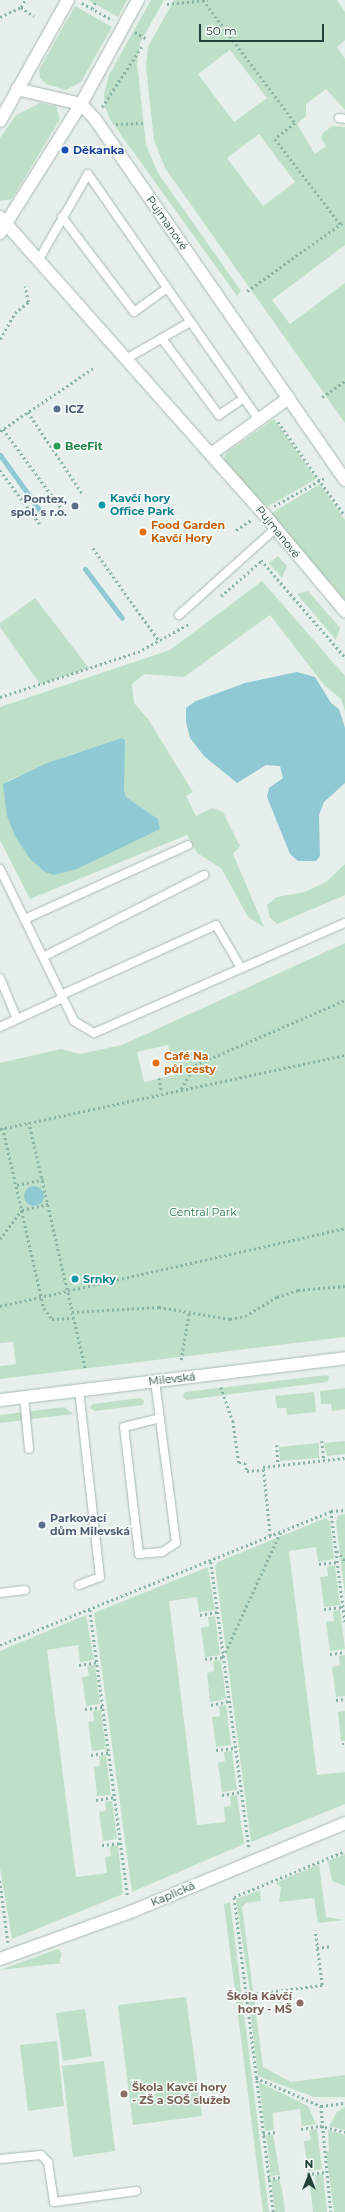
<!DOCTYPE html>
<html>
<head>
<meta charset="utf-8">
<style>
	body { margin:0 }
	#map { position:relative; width:345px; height:2212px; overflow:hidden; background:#e6efeb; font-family:Montserrat,sans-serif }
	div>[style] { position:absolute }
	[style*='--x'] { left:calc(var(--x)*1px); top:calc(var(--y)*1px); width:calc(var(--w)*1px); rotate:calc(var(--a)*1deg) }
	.green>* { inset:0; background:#bfe0c8 }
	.water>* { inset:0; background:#8ec9d4 }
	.round { border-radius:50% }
	.stream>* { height:5px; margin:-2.5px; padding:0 2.5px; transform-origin:2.5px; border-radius:2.5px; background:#8ec9d4 }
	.path>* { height:2.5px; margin-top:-1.25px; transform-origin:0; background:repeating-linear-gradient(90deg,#86b3a5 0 2px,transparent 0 5px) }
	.roads { filter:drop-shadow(0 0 1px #a8b8b2) drop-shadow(0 0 1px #a8b8b2) }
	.lane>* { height:8px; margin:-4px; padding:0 4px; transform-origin:4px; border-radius:4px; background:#fff }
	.street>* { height:12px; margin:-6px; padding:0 6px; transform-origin:6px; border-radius:6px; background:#fff }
	.secondary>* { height:12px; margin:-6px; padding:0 6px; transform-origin:6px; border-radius:6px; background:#fff }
	.dots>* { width:11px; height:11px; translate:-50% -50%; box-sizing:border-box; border:2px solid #f7fbf9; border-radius:50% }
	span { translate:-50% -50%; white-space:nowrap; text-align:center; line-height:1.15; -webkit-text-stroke:3px #f7fbf9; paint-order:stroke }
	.transit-label { font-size:11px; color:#164399; font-weight:700 }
	.left { translate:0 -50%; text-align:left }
	.street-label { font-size:11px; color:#24423a }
	.service-label { font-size:11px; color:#4e5e75; font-weight:700 }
	.right { translate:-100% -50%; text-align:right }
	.leisure-label { font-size:11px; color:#27864d; font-weight:700 }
	.culture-label { font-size:11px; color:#0d838f; font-weight:700 }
	.food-label { font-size:11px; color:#c56008; font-weight:700 }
	.park-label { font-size:11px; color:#2d7a4b }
	.education-label { font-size:11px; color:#785e54; font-weight:700 }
	.north { position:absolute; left:289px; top:2156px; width:40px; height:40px; -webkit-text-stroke:3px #f7fbf9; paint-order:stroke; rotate:0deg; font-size:11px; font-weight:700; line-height:16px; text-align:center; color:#24423a }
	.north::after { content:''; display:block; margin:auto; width:14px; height:18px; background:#24423a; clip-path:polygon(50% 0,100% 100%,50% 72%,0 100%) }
	.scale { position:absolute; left:199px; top:24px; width:125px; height:18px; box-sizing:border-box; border:2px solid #24423a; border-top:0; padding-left:5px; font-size:12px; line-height:14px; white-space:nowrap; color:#24423a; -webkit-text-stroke:3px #f7fbf9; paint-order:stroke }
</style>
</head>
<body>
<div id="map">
	<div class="green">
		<i style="clip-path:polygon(88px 0,127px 0,118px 17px)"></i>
		<i style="clip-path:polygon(151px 0,164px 0,140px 43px,137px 62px,146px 145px,158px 173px,241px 291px,237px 296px,111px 121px,105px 107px,104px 94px,109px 75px)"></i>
		<i style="clip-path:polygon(evenodd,174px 0,337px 0,345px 12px,345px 40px,337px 47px,345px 59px,345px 110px,326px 89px,306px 104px,306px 116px,297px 124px,315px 154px,326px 146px,321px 138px,323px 133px,332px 126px,345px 127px,345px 245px,272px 300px,290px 324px,345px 283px,345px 423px,165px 168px,154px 140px,146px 67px,148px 47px,174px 0,230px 50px,267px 98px,234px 122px,198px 74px,230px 50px,174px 0,259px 134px,295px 182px,263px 206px,227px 158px,259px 134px)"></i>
		<i style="clip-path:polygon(75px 6px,112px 27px,81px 82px,66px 90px,46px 84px,40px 78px,39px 70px)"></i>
		<i style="clip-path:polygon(40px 103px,56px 106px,60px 119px,12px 199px,0 201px,0 138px,16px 115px)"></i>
		<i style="clip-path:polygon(274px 419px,316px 479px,265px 508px,224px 460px,226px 453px)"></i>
		<i style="clip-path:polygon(320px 484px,345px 520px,345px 600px,270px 514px)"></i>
		<i style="clip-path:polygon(278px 556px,287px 566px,282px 578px,269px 563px)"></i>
		<i style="clip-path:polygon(evenodd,262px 581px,345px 676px,345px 711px,341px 699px,324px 685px,270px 615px,184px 677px,144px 674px,132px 684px,134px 703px,148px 719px,193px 792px,186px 796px,196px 816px,212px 808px,223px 812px,240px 846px,233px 854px,264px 927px,248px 917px,221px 868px,197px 853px,187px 835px,30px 899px,0 840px,0 707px,170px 650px,262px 581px,125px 740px,123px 791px,126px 797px,158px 819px,103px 856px,77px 869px,7px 781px,69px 755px,125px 740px)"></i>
		<i style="clip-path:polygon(308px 591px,340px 628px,336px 640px,297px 594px)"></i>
		<i style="clip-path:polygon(35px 598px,89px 668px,40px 684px,0 627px,0 623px)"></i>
		<i style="clip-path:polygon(345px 864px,345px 895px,277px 924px,270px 918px,267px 905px,277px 897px,305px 892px,326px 882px)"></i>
		<i style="clip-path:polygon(evenodd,345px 943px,345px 1337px,0 1379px,0 1366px,16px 1364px,13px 1342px,0 1343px,0 1063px,61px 1049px,80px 1054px,122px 1045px,345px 943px,168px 1045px,175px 1075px,144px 1082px,137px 1052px,168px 1045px)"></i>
		<i style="clip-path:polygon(326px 1375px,330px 1377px,327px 1382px,186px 1400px,183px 1396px,185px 1392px)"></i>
		<i style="clip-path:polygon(345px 1388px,345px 1409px,332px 1411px,331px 1404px,321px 1404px,320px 1391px)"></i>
		<i style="clip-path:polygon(314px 1392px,316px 1412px,287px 1415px,286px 1408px,277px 1408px,275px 1396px)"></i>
		<i style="clip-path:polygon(140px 1398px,144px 1400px,143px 1405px,95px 1411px,90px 1408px,93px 1404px)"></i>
		<i style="clip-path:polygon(64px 1407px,73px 1414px,0 1423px,0 1415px)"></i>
		<i style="clip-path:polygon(345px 1441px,345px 1454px,327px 1456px,324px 1443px)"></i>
		<i style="clip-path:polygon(319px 1443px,319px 1458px,280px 1461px,279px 1447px)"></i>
		<i style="clip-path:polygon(345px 1514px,345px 1595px,336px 1522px,338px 1516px)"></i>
		<i style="clip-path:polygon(326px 1518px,330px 1522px,334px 1559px,318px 1562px,316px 1547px,289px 1551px,317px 1775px,345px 1772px,345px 1804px,251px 1842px,215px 1566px,218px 1562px)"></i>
		<i style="clip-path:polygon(335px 1565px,340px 1605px,324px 1607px,320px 1577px,328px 1576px,327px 1567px)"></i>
		<i style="clip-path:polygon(208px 1567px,215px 1610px,199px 1612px,197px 1597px,169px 1601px,197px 1825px,225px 1822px,224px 1807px,231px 1806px,230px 1796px,237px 1795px,244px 1844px,132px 1892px,94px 1613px)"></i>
		<i style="clip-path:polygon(340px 1610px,345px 1649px,330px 1651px,326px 1622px,334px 1621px,333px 1611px)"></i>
		<i style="clip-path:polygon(86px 1615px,94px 1660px,80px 1662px,78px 1645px,47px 1650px,76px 1877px,107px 1873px,105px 1857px,111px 1856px,110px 1846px,118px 1845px,123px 1894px,12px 1939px,0 1868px,0 1651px)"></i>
		<i style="clip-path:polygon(215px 1616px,220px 1655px,205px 1657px,201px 1628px,209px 1626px,208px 1617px)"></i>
		<i style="clip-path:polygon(345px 1655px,345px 1696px,336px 1697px,332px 1667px,340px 1665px,339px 1656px)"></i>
		<i style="clip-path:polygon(221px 1660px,226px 1699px,210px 1702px,207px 1673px,214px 1671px,213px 1661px)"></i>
		<i style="clip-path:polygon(95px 1665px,100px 1704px,86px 1706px,82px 1677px,89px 1676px,87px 1666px)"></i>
		<i style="clip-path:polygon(226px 1705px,231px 1745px,216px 1747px,212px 1717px,220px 1716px,219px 1706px)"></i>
		<i style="clip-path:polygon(101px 1710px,106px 1749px,92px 1751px,88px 1722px,94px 1721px,93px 1711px)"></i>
		<i style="clip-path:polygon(345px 1711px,345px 1741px,341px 1741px,338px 1712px)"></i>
		<i style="clip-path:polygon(232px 1751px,237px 1790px,222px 1792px,218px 1763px,225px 1761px,224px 1752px)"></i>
		<i style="clip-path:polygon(106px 1755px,111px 1795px,97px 1796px,94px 1767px,100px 1766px,99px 1756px)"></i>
		<i style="clip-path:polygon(112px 1801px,117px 1839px,103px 1841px,99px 1812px,106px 1811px,105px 1802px)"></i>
		<i style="clip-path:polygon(345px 1854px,345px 1886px,332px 1881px,328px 1861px)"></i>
		<i style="clip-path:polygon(319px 1864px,326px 1917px,345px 1920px,318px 1923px,314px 1898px,279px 1902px,281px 1887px,276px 1883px)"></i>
		<i style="clip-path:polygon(260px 1890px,261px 1901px,246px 1903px,242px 1907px,253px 1991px,250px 1992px,236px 1899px)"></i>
		<i style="clip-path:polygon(230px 1902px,269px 2212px,263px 2212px,224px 1904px)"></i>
		<i style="clip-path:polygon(58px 1949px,62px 1954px,59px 1962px,63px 1963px,0 1970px)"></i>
		<i style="clip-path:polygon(186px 1997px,202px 2116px,133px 2125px,118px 2005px)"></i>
		<i style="clip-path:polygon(254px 1997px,263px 2067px,291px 2082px,345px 2075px,345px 2097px,314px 2097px,258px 2076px,249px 2001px)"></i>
		<i style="clip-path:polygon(85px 2009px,92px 2056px,63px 2061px,56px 2013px)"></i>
		<i style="clip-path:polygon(57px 2041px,64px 2106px,28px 2111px,20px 2045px)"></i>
		<i style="clip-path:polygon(104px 2061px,115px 2151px,73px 2157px,62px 2066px)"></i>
		<i style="clip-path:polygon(259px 2082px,308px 2106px,316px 2124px,302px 2126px,300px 2109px,273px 2113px,274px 2130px,265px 2131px)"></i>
		<i style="clip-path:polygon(345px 2107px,345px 2130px,329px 2126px,337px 2112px)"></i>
		<i style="clip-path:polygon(317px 2129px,322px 2169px,308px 2171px,304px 2141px,311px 2140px,309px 2130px)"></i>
		<i style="clip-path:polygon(328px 2130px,345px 2135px,345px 2212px,334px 2212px,326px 2152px,329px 2151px)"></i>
		<i style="clip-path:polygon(273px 2134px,280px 2175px,271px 2176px,266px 2135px)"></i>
		<i style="clip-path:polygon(323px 2174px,327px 2212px,313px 2212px,310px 2186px,316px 2185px,315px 2175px)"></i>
		<i style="clip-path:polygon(279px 2179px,282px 2189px,285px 2212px,275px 2212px,271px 2180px)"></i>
	</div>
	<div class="water">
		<i style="clip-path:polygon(297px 672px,315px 677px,331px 703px,339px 709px,345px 728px,345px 783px,324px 802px,319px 815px,320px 856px,316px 861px,298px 861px,290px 854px,267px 797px,269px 788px,283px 778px,280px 766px,266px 765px,237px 783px,204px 756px,190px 738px,186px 722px,186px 708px,196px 701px,245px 683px)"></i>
		<i style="clip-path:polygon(122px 738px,125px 740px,124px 791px,126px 797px,158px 819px,160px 829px,77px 869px,54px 875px,45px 872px,30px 859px,15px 836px,7px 816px,3px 784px,47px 763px)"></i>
		<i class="round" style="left:24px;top:1186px;width:20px;height:20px"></i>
	</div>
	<div class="stream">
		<i style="--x:0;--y:455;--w:70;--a:54.3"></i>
		<i style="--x:85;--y:569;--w:61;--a:52.9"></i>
	</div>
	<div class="path">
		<i style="--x:203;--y:0;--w:154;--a:53.2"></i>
		<i style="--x:295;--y:123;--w:26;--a:141"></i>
		<i style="--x:275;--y:139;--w:107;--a:52.6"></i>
		<i style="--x:82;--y:3;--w:35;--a:29"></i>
		<i style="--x:167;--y:4;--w:41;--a:-5.6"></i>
		<i style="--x:21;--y:7;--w:16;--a:35"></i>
		<i style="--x:92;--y:9;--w:10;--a:-66"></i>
		<i style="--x:0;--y:17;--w:23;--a:-25"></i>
		<i style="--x:21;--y:7;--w:8;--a:-60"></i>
		<i style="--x:135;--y:32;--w:14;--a:30"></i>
		<i style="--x:102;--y:107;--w:73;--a:-56.7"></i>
		<i style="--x:116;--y:124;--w:27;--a:-2"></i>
		<i style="--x:247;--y:291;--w:120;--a:-35.5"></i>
		<i style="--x:0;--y:339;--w:30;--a:-60"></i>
		<i style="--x:15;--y:313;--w:17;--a:-40"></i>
		<i style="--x:28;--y:302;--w:16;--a:-101"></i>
		<i style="--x:322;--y:397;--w:28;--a:-35"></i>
		<i style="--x:28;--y:412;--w:97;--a:56.3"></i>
		<i style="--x:278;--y:422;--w:115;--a:54.5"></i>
		<i style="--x:3;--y:429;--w:98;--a:53.7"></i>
		<i style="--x:0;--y:431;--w:115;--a:-34"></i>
		<i style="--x:0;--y:470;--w:67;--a:53.5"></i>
		<i style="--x:274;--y:506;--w:60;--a:-29.1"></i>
		<i style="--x:236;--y:530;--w:18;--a:-34"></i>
		<i style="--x:93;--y:548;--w:115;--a:54.5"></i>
		<i style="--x:261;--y:560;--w:128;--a:49.1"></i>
		<i style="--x:221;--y:596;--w:53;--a:-41.2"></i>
		<i style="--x:0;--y:697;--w:145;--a:-18.1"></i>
		<i style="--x:138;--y:652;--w:58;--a:-28.8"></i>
		<i style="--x:159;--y:1078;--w:15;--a:79"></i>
		<i style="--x:181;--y:1089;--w:28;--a:-60"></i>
		<i style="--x:195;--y:1065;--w:163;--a:-23.4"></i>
		<i style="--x:29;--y:1122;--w:255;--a:77.1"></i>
		<i style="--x:3;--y:1128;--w:185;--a:77.2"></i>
		<i style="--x:44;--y:1308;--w:14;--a:54"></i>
		<i style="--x:52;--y:1319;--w:21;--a:-3"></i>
		<i style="--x:0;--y:1129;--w:353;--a:-12.1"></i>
		<i style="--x:17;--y:1185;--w:27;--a:-13"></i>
		<i style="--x:0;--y:1239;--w:36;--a:-53"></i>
		<i style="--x:22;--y:1210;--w:27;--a:-13"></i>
		<i style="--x:0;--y:1306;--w:354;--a:-12.7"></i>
		<i style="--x:72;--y:1312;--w:87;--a:-3.3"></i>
		<i style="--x:159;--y:1307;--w:72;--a:9.6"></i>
		<i style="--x:230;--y:1319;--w:15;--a:-11"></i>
		<i style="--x:245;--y:1316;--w:37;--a:-31"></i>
		<i style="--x:277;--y:1297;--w:22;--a:-18"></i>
		<i style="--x:298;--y:1290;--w:47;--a:-4.9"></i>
		<i style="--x:181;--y:1360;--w:49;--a:-80.5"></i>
		<i style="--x:221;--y:1387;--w:36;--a:71"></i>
		<i style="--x:233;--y:1421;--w:42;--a:81.9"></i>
		<i style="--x:239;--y:1463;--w:6;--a:0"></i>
		<i style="--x:245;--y:1463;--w:8;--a:76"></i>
		<i style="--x:247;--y:1471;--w:16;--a:-4"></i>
		<i style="--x:322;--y:1441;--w:19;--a:84"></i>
		<i style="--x:277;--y:1445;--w:19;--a:87"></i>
		<i style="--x:331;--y:1511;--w:112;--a:82.8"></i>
		<i style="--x:270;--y:1536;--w:69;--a:-95.8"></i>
		<i style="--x:263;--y:1467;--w:82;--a:-6.3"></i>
		<i style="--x:337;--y:1551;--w:13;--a:51"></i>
		<i style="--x:211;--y:1562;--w:289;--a:82.4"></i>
		<i style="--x:319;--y:1564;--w:19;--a:-6"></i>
		<i style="--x:324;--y:1609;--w:19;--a:-6"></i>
		<i style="--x:90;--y:1610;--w:290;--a:82.5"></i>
		<i style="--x:200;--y:1615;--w:17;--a:-10"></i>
		<i style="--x:0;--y:1645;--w:357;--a:-22"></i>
		<i style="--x:331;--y:1511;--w:14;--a:-4"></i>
		<i style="--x:330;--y:1654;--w:15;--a:-8"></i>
		<i style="--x:205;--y:1659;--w:18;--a:-6"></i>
		<i style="--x:223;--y:1657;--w:139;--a:-65.3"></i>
		<i style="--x:79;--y:1665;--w:18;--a:-9"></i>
		<i style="--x:336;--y:1700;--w:9;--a:-6"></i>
		<i style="--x:211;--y:1705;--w:18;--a:-13"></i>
		<i style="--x:85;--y:1709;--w:18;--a:-6"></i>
		<i style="--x:342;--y:1744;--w:3;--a:0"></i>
		<i style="--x:216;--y:1750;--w:19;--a:-6"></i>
		<i style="--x:91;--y:1755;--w:18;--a:-9"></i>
		<i style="--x:222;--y:1795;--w:19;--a:-9"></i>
		<i style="--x:96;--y:1800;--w:19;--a:-9"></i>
		<i style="--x:102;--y:1845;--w:19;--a:-6"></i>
		<i style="--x:0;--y:1881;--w:62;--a:82.5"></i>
		<i style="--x:317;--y:1948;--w:15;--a:-8"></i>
		<i style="--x:246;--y:1995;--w:77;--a:-7.5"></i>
		<i style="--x:322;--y:1985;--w:55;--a:-97.3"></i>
		<i style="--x:256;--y:2078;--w:71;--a:23.3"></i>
		<i style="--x:321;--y:2106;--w:24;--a:-7"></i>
		<i style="--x:321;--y:2106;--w:106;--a:84.6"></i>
		<i style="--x:301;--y:2129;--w:19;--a:-9"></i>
		<i style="--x:320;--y:2126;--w:26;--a:13"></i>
		<i style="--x:263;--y:2134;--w:13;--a:-9"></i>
		<i style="--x:307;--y:2174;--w:19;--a:-6"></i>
		<i style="--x:268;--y:2179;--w:14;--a:-8"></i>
		<i style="--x:273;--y:2212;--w:317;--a:-97.1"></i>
		<i style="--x:234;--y:1897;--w:120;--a:-22.5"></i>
	</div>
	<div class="roads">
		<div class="lane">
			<i style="--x:339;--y:118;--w:6;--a:9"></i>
			<i style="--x:62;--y:217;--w:119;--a:52.8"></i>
			<i style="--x:134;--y:312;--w:41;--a:-36"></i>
			<i style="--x:38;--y:261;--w:100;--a:-60.1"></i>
			<i style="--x:88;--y:174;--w:298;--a:55.2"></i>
			<i style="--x:163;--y:340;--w:94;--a:53.3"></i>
			<i style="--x:219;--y:415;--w:30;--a:-34"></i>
			<i style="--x:126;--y:359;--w:74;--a:-30"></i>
			<i style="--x:179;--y:615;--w:129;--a:-41.9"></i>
			<i style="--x:0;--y:869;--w:169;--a:64"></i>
			<i style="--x:74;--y:1021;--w:23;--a:31"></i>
			<i style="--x:94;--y:1033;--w:274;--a:-23.7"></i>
			<i style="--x:25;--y:919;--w:179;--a:-24.4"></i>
			<i style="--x:43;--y:957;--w:181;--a:-27"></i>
			<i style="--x:0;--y:978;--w:44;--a:67.5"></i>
			<i style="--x:61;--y:995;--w:170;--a:-24.3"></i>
			<i style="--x:216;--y:925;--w:50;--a:59.8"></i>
			<i style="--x:0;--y:1027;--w:69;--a:-24.7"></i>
			<i style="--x:155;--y:1381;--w:163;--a:82.6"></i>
			<i style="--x:176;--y:1543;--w:17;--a:147"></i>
			<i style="--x:162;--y:1552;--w:23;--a:175"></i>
			<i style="--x:139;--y:1554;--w:128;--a:-96.7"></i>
			<i style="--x:124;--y:1427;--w:37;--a:-14"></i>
			<i style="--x:24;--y:1397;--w:52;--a:84.5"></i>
			<i style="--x:79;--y:1585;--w:22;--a:-21"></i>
			<i style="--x:100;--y:1577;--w:189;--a:-96.4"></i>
			<i style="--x:0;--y:1593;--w:25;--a:-7"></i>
			<i style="--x:0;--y:2159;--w:41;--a:-5.6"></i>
			<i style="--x:41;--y:2155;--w:10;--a:45"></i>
			<i style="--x:48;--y:2162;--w:40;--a:81.5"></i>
			<i style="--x:54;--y:2202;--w:83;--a:-7.6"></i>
		</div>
		<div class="street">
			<i style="--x:17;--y:89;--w:66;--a:13.2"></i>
			<i style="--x:81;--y:104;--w:21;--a:47"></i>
			<i style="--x:95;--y:119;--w:439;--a:55.3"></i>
			<i style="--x:0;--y:217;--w:396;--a:48.4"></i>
			<i style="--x:263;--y:513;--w:128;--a:50.1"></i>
			<i style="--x:211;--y:454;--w:96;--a:-35.7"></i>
			<i style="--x:0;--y:1959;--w:141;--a:-19.8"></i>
			<i style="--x:133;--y:1911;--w:230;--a:-22.5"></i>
		</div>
		<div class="secondary">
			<i style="--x:0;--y:121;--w:139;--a:-60.7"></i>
			<i style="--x:0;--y:233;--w:152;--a:-57.9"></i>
			<i style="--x:81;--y:104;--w:119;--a:-61.3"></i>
			<i style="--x:0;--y:1400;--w:348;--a:-6.9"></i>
		</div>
	</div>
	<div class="dots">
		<i style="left:65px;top:150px;background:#1a4fb4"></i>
		<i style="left:57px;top:409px;background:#5c6f8a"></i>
		<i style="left:57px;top:446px;background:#2e9e5b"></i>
		<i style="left:102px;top:505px;background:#0f9aa8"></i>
		<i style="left:75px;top:506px;background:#5c6f8a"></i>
		<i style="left:143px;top:532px;background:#e8710a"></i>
		<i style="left:156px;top:1063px;background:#e8710a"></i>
		<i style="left:75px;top:1279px;background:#0f9aa8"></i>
		<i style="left:42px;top:1525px;background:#5c6f8a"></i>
		<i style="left:300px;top:2003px;background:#8d6e63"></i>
		<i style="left:124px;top:2094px;background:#8d6e63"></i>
	</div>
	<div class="transit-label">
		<span class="left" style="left:73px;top:150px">Děkanka</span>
	</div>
	<div class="street-label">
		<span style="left:167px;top:223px;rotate:55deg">Pujmanové</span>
		<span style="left:278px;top:532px;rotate:51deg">Pujmanové</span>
		<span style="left:172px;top:1379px;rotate:-6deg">Milevská</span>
		<span style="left:173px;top:1894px;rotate:-23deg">Kaplická</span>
	</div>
	<div class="service-label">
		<span class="left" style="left:65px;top:409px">ICZ</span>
		<span class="right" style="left:67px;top:506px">Pontex,<br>spol. s r.o.</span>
		<span class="left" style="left:50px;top:1525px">Parkovací<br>dům Milevská</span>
	</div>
	<div class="leisure-label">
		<span class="left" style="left:65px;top:446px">BeeFit</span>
	</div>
	<div class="culture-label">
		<span class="left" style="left:110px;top:505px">Kavčí hory<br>Office Park</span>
		<span class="left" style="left:83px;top:1279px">Srnky</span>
	</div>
	<div class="food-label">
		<span class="left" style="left:151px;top:532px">Food Garden<br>Kavčí Hory</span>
		<span class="left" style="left:164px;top:1063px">Café Na<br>půl cesty</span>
	</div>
	<div class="park-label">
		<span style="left:203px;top:1212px">Central Park</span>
	</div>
	<div class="education-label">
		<span class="right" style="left:292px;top:2003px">Škola Kavčí<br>hory - MŠ</span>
		<span class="left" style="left:132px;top:2094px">Škola Kavčí hory<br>- ZŠ a SOŠ služeb</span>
	</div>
	<div class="north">N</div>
	<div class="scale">50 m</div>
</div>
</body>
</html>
